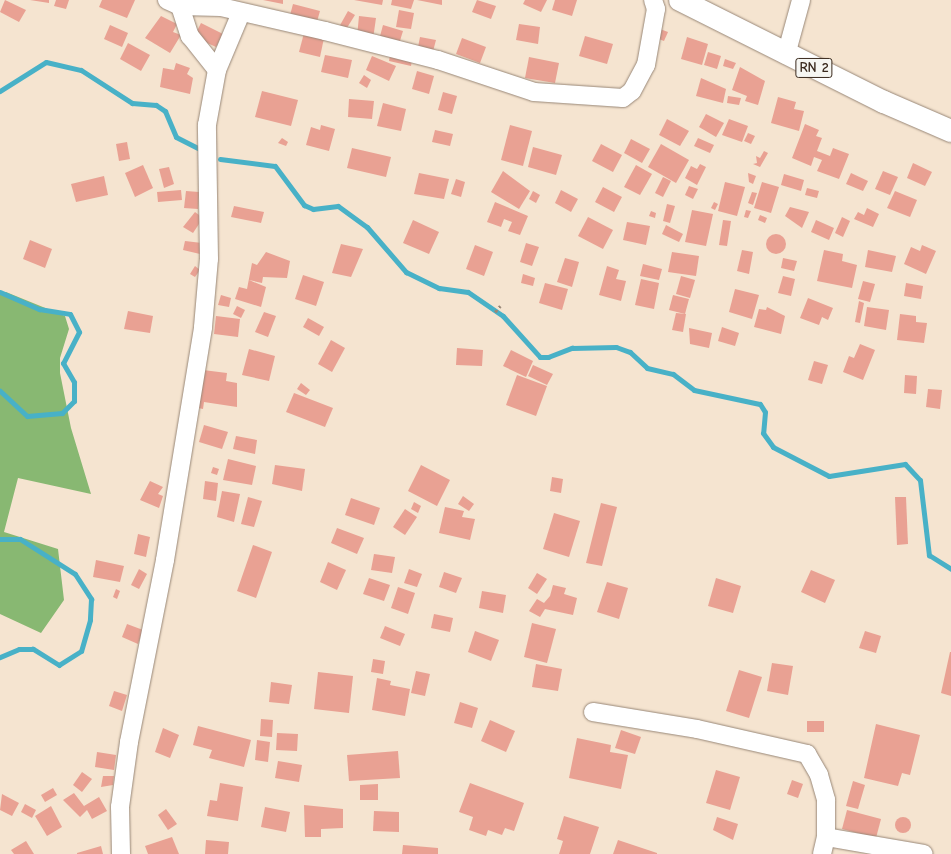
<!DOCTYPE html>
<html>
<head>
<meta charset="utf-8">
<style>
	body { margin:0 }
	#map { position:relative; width:951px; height:854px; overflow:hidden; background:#f5e4d0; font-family:"Comic Neue",sans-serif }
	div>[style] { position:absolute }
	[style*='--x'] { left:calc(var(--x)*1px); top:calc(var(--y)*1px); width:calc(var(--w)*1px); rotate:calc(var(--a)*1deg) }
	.forest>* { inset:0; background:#88b872 }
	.stream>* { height:5px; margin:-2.5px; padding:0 2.5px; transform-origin:2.5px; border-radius:2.5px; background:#48b1c7 }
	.building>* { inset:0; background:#e9a193 }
	.round { border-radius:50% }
	.path>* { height:2.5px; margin-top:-1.25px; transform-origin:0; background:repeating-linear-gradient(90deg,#988777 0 3px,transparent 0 6px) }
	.roads { filter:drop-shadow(0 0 1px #988777) drop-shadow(0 0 1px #988777) }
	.street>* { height:18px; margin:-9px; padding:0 9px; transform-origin:9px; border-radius:9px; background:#fff }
	.primary>* { height:22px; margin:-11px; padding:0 11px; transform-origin:11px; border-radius:11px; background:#fff }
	span { translate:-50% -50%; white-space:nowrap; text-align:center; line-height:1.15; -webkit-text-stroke:3px #f6f6f2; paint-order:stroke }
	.shield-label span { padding:1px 3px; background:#f6f6f2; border:1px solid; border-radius:3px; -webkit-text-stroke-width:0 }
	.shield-label { font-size:14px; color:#3b2a1e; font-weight:700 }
</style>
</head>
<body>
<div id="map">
	<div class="forest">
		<i style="clip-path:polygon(6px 292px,65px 316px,69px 329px,60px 358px,60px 373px,71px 428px,91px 494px,18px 478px,4px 532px,58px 549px,64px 600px,41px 633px,0 614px,0 293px)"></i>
	</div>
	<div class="stream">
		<i style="--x:0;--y:91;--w:54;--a:-32.2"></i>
		<i style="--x:46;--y:62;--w:36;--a:13"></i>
		<i style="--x:81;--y:70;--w:61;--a:32.9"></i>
		<i style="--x:132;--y:103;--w:24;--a:5"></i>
		<i style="--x:156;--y:105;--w:11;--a:34"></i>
		<i style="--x:165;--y:111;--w:28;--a:67"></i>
		<i style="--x:176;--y:137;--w:31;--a:27"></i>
		<i style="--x:220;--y:159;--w:55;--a:7.3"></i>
		<i style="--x:275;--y:166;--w:49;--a:53.4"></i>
		<i style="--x:304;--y:205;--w:10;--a:24"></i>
		<i style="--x:313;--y:209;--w:25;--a:-7"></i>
		<i style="--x:338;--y:206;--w:36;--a:36"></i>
		<i style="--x:367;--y:227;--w:60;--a:49.1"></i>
		<i style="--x:406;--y:272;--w:37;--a:26"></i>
		<i style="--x:439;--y:288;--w:29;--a:8"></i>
		<i style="--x:468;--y:292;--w:42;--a:34.4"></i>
		<i style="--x:503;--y:316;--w:55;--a:47.9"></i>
		<i style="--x:540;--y:357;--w:8;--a:0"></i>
		<i style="--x:548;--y:357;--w:26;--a:-21"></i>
		<i style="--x:572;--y:348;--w:44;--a:-1.3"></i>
		<i style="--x:616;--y:347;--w:15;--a:20"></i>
		<i style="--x:630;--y:352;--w:23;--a:43"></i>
		<i style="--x:647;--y:368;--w:27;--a:13"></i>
		<i style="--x:673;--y:374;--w:26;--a:37"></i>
		<i style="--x:694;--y:390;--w:67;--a:12"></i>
		<i style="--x:760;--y:404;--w:9;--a:58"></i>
		<i style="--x:765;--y:412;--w:21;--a:95"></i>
		<i style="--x:763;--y:433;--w:17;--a:54"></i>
		<i style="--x:773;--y:447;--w:63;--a:27.4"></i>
		<i style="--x:829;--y:476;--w:77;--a:-9"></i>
		<i style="--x:905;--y:464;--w:22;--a:47"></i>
		<i style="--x:920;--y:480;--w:76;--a:83.2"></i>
		<i style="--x:929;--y:555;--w:26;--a:32"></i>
		<i style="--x:0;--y:292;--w:43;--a:23.6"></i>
		<i style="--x:39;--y:309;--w:31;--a:9"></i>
		<i style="--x:70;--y:314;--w:20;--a:63"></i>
		<i style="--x:79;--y:332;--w:35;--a:117"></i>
		<i style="--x:63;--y:363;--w:22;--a:60"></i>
		<i style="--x:74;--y:382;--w:19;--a:90"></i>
		<i style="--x:74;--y:401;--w:17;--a:135"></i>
		<i style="--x:62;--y:413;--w:35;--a:175"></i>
		<i style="--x:27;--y:416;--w:37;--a:-137"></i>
		<i style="--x:0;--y:539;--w:20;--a:0"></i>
		<i style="--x:20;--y:539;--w:65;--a:32.5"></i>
		<i style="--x:75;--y:574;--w:30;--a:57"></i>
		<i style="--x:91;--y:599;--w:21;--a:93"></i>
		<i style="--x:90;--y:620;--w:32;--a:106"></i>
		<i style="--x:81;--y:651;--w:26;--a:148"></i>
		<i style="--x:59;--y:665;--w:31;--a:-148"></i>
		<i style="--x:33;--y:649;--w:14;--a:180"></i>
		<i style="--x:19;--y:649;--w:21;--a:157"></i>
	</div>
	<div class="building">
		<i style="clip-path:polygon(5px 0,26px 10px,19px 22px,0 12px)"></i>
		<i style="clip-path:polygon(30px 0,49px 0,49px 3px)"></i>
		<i style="clip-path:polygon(56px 0,69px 0,66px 9px,54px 6px)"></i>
		<i style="clip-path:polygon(102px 0,135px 0,127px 18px,99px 7px)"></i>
		<i style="clip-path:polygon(263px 0,283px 0,283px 4px)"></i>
		<i style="clip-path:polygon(354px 0,383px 0,382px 5px)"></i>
		<i style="clip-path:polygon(392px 0,414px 0,411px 9px,391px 5px)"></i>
		<i style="clip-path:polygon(417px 0,442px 0,442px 5px)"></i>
		<i style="clip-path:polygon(477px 0,496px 6px,491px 19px,472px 12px)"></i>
		<i style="clip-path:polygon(525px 0,547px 0,541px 12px,523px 4px)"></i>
		<i style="clip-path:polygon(555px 0,577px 0,572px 16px,552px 10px)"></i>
		<i style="clip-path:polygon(293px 4px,320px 11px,316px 25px,289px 19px)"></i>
		<i style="clip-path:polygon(399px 10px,414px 13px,411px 29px,396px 27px)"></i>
		<i style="clip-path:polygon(348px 11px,355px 15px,345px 31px,339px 27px)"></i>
		<i style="clip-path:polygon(161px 16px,177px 24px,173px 32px,181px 35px,170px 53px,145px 38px)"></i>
		<i style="clip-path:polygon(359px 16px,376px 18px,373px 39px,357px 37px)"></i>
		<i style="clip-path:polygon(201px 23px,223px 34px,216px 47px,194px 37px)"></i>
		<i style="clip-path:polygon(519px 24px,540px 27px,538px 44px,516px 40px)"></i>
		<i style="clip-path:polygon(110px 25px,128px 33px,122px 47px,104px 39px)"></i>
		<i style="clip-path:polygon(383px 25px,403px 31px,399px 44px,379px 40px)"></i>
		<i style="clip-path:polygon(660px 29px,668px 32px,664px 41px,656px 38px)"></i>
		<i style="clip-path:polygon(304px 33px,324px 38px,320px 57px,299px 52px)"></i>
		<i style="clip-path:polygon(585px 36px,613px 44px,607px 64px,579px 56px)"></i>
		<i style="clip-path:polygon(420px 37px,436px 40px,432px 55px,417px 52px)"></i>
		<i style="clip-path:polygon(687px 37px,708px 44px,702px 65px,681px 59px)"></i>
		<i style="clip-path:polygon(462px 38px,486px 47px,480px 63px,456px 54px)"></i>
		<i style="clip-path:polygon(128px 43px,150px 55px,141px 71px,120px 59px)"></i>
		<i style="clip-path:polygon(708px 52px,721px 56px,717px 69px,704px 65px)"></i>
		<i style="clip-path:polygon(325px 55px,352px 60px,348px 78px,321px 72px)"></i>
		<i style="clip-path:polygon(390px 55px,412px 60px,411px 66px,389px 61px)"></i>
		<i style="clip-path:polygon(372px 56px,396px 66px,389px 81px,366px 70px)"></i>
		<i style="clip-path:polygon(529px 57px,559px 63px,555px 83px,525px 78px)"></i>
		<i style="clip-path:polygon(725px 59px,736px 63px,733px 69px,723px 66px)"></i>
		<i style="clip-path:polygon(176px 63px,190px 68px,187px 74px,193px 78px,190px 94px,160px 87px,163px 68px,174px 70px)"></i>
		<i style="clip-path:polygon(740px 67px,765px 81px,758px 105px,745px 101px,747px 96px,732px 90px)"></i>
		<i style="clip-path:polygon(417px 71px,434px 76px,429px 94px,412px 89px)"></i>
		<i style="clip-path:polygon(364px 75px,371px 80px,367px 88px,359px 83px)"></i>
		<i style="clip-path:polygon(701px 78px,726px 89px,723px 103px,696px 96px)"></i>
		<i style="clip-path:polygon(262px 91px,298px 100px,291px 126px,255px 117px)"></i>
		<i style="clip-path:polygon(443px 92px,457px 96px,452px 114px,438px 110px)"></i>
		<i style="clip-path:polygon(728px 96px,741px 98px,739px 105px,727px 103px)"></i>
		<i style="clip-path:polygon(778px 97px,796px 102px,794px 109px,804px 111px,799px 131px,771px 123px)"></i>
		<i style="clip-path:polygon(349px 99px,374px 101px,372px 119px,348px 117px)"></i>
		<i style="clip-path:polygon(383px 103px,406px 109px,401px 131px,377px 126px)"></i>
		<i style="clip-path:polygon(706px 114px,724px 123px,716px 137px,699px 127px)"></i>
		<i style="clip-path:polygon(667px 119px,689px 131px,680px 146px,659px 135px)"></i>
		<i style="clip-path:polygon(729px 119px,748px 126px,742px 142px,722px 135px)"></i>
		<i style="clip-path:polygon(805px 124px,819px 130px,816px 136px,822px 138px,817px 151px,830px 156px,833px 148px,849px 154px,839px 179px,817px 171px,822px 160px,814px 157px,811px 166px,792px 158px)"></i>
		<i style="clip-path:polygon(321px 125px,335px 129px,329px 151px,306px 145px,311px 127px,320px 130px)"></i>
		<i style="clip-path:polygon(510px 125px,532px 131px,523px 166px,501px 160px)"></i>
		<i style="clip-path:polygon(435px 130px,453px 134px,450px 146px,432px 142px)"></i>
		<i style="clip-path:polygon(748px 133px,755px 136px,751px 144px,744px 141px)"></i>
		<i style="clip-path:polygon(282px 138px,288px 142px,286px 146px,278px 143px)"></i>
		<i style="clip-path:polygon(698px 138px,714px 145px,710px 153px,694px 146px)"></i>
		<i style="clip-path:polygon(631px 139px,650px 149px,642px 163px,624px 153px)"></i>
		<i style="clip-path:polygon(127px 142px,130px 159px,119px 161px,116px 144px)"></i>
		<i style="clip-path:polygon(601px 144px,622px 155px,613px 172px,592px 161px)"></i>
		<i style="clip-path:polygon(661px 144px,689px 160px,676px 183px,648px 167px)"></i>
		<i style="clip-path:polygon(533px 147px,562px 155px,556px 175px,528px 167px)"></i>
		<i style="clip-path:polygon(352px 148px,391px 157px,386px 177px,347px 168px)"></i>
		<i style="clip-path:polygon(764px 151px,768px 153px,760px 167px,753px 164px,757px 163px,756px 156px,760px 158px)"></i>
		<i style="clip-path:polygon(913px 163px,932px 172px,925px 186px,907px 178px)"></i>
		<i style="clip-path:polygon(700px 164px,706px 167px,697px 185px,685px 178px,691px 166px,697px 169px)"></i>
		<i style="clip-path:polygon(143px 165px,153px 188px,135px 197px,125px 173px)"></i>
		<i style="clip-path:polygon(636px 165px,652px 174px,640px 195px,624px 187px)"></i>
		<i style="clip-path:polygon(169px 167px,174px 184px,164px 188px,159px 169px)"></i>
		<i style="clip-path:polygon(503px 171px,530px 191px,519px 209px,491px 192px)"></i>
		<i style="clip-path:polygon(883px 171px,898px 177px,890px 195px,875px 189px)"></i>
		<i style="clip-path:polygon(419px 173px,449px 179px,444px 199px,414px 194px)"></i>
		<i style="clip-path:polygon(748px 173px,756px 176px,753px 184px,749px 182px)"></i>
		<i style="clip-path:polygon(851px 173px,868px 181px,863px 191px,846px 184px)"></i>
		<i style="clip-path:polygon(784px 174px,804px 180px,801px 191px,781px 185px)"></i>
		<i style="clip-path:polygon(104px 176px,108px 195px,76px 202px,71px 184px)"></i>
		<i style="clip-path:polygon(663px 177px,671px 181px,663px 197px,655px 193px)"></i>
		<i style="clip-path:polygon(456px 179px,465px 182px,461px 197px,451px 194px)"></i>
		<i style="clip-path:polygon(725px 182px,745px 187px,737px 216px,718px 211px)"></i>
		<i style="clip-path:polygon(762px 182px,779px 187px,771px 213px,754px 208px)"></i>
		<i style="clip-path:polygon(689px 186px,698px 189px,693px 199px,685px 195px)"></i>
		<i style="clip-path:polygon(603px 187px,622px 197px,614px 212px,595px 202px)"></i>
		<i style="clip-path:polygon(807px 188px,819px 191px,817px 198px,805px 195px)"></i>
		<i style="clip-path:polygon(181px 190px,182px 200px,158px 202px,157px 192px)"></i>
		<i style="clip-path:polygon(561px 190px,578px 199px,571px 212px,555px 203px)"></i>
		<i style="clip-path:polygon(186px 191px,199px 192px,198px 209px,184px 208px)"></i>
		<i style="clip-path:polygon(533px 191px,540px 195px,536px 203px,529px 199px)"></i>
		<i style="clip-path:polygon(895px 191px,917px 200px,910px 217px,887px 208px)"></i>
		<i style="clip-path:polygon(752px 192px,757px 193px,753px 205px,748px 203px)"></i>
		<i style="clip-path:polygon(495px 202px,528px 216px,520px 235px,508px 231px,512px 222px,504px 219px,501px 227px,487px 222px)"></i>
		<i style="clip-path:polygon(714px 202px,718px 204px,715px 210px,711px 208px)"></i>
		<i style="clip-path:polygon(667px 204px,675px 206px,670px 223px,663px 221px)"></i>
		<i style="clip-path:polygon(234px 206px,264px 212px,261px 223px,231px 217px)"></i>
		<i style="clip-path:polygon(790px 207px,809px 212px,802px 228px,785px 216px)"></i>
		<i style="clip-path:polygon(867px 208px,879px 214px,873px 227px,854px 219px,858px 212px,864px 215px)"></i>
		<i style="clip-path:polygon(692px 210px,713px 214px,706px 246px,685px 242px)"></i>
		<i style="clip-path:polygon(746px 210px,751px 211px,748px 218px,744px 217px)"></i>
		<i style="clip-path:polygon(651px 211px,656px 213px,655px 218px,649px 216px)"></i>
		<i style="clip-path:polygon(195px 212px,203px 218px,193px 233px,183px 227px)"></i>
		<i style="clip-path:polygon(760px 215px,767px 218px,765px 223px,758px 220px)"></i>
		<i style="clip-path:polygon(588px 217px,613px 230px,603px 249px,578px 236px)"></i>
		<i style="clip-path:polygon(842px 217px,850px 221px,843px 237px,835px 233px)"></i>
		<i style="clip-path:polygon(413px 220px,439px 232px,429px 254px,403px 243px)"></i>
		<i style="clip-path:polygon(723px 220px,731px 221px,727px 246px,719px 245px)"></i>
		<i style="clip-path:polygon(816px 220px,834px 228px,829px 240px,811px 232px)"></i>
		<i style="clip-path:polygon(627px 222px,650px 226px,646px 245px,623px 240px)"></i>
		<i style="clip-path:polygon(666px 225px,683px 234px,679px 242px,662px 234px)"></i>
		<i class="round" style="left:766px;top:234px;width:20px;height:20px"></i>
		<i style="clip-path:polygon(30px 240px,52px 249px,45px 268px,23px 259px)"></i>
		<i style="clip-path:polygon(185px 241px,202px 243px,200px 254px,183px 250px)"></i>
		<i style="clip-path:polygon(526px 243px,539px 247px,532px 266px,520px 262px)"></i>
		<i style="clip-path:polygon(341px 244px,363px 249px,351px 277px,332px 273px)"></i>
		<i style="clip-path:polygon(475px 245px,493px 252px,484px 276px,466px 269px)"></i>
		<i style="clip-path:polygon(922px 245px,936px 251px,926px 274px,904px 264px,911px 247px,920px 251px)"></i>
		<i style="clip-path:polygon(742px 250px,753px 252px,749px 274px,737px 271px)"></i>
		<i style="clip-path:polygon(824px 250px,843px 254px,842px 261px,857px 265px,852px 288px,817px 281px)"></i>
		<i style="clip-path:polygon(868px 250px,896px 256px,892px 272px,865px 267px)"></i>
		<i style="clip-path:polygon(266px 252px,290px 261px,287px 278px,263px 277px,262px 283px,249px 280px,266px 287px,261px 307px,235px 299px,239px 287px,247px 289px,252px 263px,257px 265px)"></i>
		<i style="clip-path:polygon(672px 252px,699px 256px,696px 276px,668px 272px)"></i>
		<i style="clip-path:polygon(565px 258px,579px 262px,572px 287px,557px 282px)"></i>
		<i style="clip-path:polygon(783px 258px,797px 261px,794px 271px,781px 268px)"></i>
		<i style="clip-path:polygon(643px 264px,662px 269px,659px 280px,640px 276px)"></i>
		<i style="clip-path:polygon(195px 266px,200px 270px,195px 277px,190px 274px)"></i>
		<i style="clip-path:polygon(607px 266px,619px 270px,616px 279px,626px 281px,621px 301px,599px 295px)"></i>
		<i style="clip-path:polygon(523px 274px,535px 278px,533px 286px,521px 283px)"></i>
		<i style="clip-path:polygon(303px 275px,324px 282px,316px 306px,295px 299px)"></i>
		<i style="clip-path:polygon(681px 276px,695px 280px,690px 298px,676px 294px)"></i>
		<i style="clip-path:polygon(783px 276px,795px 279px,791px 296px,778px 293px)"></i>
		<i style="clip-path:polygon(641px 279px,659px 283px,654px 309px,635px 305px)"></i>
		<i style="clip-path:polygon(863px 281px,875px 284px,870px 302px,858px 299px)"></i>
		<i style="clip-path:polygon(545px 283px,568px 289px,562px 310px,539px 303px)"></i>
		<i style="clip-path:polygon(906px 283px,923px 286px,921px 299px,904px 296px)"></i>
		<i style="clip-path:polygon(735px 289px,759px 295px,752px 319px,729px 312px)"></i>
		<i style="clip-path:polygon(221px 295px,231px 298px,229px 307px,218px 305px)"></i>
		<i style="clip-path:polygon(673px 295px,689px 299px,685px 314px,669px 310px)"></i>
		<i style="clip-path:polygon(808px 298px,833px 308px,828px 320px,822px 317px,819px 325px,800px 318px)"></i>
		<i style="clip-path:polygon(859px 301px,864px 303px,860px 323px,855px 322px)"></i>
		<i style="clip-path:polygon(237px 306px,245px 310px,241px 318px,233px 314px)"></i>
		<i style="clip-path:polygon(767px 307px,785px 316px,781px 334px,754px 327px,759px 309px,766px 310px)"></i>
		<i style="clip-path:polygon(867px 307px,889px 310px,886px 330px,864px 326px)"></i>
		<i style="clip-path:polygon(128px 311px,153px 316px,150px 333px,124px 329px)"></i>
		<i style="clip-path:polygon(264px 312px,276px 316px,268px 337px,255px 332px)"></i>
		<i style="clip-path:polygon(676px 313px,686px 314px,683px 332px,672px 330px)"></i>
		<i style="clip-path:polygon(900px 314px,916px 316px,916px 322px,927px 323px,924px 343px,897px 340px)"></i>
		<i style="clip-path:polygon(216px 316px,240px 319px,238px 337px,214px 334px)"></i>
		<i style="clip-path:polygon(308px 318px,324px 327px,319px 336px,303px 327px)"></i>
		<i style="clip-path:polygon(722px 327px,739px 333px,735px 346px,718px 341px)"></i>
		<i style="clip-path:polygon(689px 328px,712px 333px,709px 348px,690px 344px)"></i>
		<i style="clip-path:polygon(331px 340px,345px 348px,332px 372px,318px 364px)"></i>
		<i style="clip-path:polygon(860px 344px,875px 350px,863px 380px,843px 372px,849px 356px,854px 358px)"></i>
		<i style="clip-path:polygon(457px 348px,483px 350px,482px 366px,456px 365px)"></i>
		<i style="clip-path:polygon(249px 349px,275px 356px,269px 381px,242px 375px)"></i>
		<i style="clip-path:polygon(511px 350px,533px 361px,526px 377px,503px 366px)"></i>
		<i style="clip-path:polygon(814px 361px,828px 365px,822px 384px,808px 380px)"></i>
		<i style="clip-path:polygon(533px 365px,553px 374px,547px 385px,528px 376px)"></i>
		<i style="clip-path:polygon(203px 370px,227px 373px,226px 381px,237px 383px,237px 407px,204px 402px,203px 409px,194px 407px)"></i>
		<i style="clip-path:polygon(517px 375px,547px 386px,536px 416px,506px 405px)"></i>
		<i style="clip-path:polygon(905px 375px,917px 376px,916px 394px,904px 393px)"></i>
		<i style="clip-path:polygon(301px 383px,310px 390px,306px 395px,297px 389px)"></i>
		<i style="clip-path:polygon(928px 389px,942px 390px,940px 409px,926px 407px)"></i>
		<i style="clip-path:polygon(294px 393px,333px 408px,325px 427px,286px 412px)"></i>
		<i style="clip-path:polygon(204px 425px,228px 432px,222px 449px,199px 442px)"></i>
		<i style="clip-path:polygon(236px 436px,257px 440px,255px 454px,233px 449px)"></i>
		<i style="clip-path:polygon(228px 459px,256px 466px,252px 485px,223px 480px)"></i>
		<i style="clip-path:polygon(275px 465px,305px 469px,302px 491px,272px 484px)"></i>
		<i style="clip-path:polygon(421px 465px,450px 480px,437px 506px,408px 491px)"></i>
		<i style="clip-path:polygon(213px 467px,219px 469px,217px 475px,211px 473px)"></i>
		<i style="clip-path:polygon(552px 477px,563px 479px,561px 493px,550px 491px)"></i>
		<i style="clip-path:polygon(150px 481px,163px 487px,158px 494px,163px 496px,159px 508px,140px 500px)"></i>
		<i style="clip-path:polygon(205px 481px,218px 483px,216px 501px,203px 499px)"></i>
		<i style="clip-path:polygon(222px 491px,240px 494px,234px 522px,217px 517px)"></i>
		<i style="clip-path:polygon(463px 496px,474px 504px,469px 511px,458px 504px)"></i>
		<i style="clip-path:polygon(248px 497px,262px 501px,254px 527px,241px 524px)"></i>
		<i style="clip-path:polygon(895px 497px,906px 497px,908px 544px,897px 545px)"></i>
		<i style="clip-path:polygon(351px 498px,380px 508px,374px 525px,345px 515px)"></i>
		<i style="clip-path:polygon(414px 502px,421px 506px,418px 513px,411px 509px)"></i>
		<i style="clip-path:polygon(601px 503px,617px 507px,602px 566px,586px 563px)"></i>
		<i style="clip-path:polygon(445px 507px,464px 511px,462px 517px,475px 519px,470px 540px,439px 533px)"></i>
		<i style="clip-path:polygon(405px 509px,417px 517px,405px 535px,393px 527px)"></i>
		<i style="clip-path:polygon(554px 513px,580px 521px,569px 557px,543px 549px)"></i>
		<i style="clip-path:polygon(337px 528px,364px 538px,357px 554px,331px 543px)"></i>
		<i style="clip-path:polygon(138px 534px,150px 537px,146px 557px,134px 554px)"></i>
		<i style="clip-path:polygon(253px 545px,272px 552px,256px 598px,237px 591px)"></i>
		<i style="clip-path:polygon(374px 554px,395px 557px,392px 573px,371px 570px)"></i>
		<i style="clip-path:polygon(96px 560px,124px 566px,120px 582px,93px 577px)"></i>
		<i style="clip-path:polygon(328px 562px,346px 570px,337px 590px,320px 582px)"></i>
		<i style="clip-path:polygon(139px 569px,147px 574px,139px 589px,131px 585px)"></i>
		<i style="clip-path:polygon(409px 569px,422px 574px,417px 587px,404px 583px)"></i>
		<i style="clip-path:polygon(811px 570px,835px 580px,825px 603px,801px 592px)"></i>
		<i style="clip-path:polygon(444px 572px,462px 578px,456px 593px,439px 587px)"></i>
		<i style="clip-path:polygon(537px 573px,547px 579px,537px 594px,528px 588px)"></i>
		<i style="clip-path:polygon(369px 578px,390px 585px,384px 601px,363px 594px)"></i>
		<i style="clip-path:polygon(716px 578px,741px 586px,733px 613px,708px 606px)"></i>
		<i style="clip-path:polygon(607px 582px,628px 588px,619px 619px,597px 612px)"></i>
		<i style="clip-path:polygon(553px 585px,566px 588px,564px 594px,577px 598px,573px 615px,545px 609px,540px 617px,529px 611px,537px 599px,544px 603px,550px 596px)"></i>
		<i style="clip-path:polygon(398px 587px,415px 593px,408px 614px,391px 608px)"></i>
		<i style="clip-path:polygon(116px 589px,120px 591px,117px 599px,113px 597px)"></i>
		<i style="clip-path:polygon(482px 591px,506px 595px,503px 613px,479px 608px)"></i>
		<i style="clip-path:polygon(434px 614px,453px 618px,450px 632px,431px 628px)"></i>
		<i style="clip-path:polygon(532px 623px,556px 629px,547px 663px,524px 657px)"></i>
		<i style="clip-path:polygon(127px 624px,143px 630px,138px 644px,122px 637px)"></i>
		<i style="clip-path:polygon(385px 626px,405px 634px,400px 646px,380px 638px)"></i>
		<i style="clip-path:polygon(475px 631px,499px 640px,491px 661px,468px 652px)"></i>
		<i style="clip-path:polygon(865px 631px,881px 636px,876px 653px,859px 648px)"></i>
		<i style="clip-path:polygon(950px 652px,951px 652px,951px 696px,941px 693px)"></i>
		<i style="clip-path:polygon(373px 659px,385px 661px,383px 674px,371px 672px)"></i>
		<i style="clip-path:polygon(772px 663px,793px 666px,788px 695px,767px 691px)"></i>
		<i style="clip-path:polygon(536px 664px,562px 669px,558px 691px,532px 687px)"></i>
		<i style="clip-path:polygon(739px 670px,762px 677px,749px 718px,726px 711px)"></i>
		<i style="clip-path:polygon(416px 671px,430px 674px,425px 696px,411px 693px)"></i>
		<i style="clip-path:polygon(318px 672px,353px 676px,349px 713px,314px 709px)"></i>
		<i style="clip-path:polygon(377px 678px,391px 681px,390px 685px,410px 689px,405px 716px,372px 710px)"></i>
		<i style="clip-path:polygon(271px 682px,292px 685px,289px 704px,269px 702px)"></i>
		<i style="clip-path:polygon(114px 691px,127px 695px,122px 711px,109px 706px)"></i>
		<i style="clip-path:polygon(460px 702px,478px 708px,472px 728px,454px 723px)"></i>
		<i style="clip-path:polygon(261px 719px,273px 720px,272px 737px,260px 736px)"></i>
		<i style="clip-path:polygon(490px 720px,515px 731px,506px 752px,481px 741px)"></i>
		<i style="clip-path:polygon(807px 721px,824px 721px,824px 732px,807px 732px)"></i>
		<i style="clip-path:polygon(876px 724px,920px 735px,910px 775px,902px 773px,898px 786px,864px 778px)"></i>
		<i style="clip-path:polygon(198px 726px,251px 740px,244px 767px,209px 758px,212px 750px,193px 745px)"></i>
		<i style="clip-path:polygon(163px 728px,179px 735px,170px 758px,155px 752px)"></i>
		<i style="clip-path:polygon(621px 730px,641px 737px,635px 754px,615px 748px)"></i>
		<i style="clip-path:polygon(277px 733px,298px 734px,297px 751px,276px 750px)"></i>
		<i style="clip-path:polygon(577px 738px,611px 745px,610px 752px,628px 755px,621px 789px,569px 778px)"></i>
		<i style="clip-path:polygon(257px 740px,270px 742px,268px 762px,255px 760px)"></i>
		<i style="clip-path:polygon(398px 751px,400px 778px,349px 781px,347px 755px)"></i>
		<i style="clip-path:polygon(97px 752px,116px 755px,114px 770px,95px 767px)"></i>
		<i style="clip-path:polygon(278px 761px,302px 765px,299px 782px,275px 778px)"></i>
		<i style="clip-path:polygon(716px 770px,740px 777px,730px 810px,706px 803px)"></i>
		<i style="clip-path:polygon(82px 772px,92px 779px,82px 792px,73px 785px)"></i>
		<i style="clip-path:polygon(103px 776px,114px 776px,113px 785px,101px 787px)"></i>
		<i style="clip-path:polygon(792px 780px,803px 784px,798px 798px,787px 794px)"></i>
		<i style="clip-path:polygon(853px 781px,865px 785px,858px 809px,846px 806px)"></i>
		<i style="clip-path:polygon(220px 783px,243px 787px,238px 821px,207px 816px,210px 800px,217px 801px)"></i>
		<i style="clip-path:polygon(470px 783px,524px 803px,514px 831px,505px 828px,502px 835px,488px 830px,486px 836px,469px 830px,473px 817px,459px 812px)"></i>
		<i style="clip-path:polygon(378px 784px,378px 800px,360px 800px,360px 785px)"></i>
		<i style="clip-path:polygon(53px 788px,57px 795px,45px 802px,41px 795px)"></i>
		<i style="clip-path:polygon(74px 793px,87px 810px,84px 806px,99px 797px,107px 811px,92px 819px,87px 810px,80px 817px,63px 800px)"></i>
		<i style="clip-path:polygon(2px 794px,19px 803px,12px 816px,0 810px)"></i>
		<i style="clip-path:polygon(25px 804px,36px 810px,32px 818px,21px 812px)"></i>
		<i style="clip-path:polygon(304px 805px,343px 809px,343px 828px,321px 829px,321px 837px,305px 837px)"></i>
		<i style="clip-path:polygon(51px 806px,62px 827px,47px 836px,35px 816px)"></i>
		<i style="clip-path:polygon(265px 807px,290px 812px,286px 832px,261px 827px)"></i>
		<i style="clip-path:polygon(166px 809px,177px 824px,168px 830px,158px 815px)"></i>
		<i style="clip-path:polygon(847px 810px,881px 819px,876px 838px,842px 829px)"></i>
		<i style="clip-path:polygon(374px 811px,399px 812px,399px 832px,373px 831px)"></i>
		<i style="clip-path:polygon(564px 816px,599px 827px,590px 854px,559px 854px,563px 841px,557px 839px)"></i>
		<i class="round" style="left:895px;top:817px;width:16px;height:16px"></i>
		<i style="clip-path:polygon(717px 817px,738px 824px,733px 840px,713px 830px)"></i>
		<i style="clip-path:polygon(172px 837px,179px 854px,148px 854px,145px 846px)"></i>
		<i style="clip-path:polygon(206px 840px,229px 842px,228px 854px,205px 854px)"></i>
		<i style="clip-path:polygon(618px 840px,657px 853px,657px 854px,613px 854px)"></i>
		<i style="clip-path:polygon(26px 841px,34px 854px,14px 854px,11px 850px)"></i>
		<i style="clip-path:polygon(403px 845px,438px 848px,438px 854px,402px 854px)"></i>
		<i style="clip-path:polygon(101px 846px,103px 854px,77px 854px,77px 853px)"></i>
	</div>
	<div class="path">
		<i style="--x:495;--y:312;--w:8;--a:-50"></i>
	</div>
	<div class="roads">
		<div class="street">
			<i style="--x:167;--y:0;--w:14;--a:25"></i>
			<i style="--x:180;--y:6;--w:41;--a:1.4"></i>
			<i style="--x:221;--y:7;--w:107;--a:13"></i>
			<i style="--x:325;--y:31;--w:117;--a:14.4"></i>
			<i style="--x:438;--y:60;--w:101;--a:18.4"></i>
			<i style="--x:534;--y:92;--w:89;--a:3.9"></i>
			<i style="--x:623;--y:98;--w:11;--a:-38"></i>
			<i style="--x:632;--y:91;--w:30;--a:-62"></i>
			<i style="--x:646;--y:65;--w:57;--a:-79.9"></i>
			<i style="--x:656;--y:9;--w:9;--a:-108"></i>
			<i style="--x:180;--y:6;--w:32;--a:72"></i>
			<i style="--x:190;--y:36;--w:43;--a:51.5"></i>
			<i style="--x:786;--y:55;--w:57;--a:-74.7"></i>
			<i style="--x:593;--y:712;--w:105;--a:9.3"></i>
			<i style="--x:697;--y:729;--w:113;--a:12.8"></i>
			<i style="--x:807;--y:754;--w:24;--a:60"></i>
			<i style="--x:819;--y:775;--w:26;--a:74"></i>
			<i style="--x:826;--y:800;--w:37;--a:90"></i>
			<i style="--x:826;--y:837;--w:99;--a:9.8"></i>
			<i style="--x:121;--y:854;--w:47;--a:-91.2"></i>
			<i style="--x:120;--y:807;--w:66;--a:-82.1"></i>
			<i style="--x:129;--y:742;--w:186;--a:-78.8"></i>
			<i style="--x:165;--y:560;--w:236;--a:-80.7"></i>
			<i style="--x:203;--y:327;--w:68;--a:-85"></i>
			<i style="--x:209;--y:259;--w:134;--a:-90.9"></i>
			<i style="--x:207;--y:125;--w:56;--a:-79.7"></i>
			<i style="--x:217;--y:70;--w:62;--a:-67.2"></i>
			<i style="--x:822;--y:854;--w:17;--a:-77"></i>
		</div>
		<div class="primary">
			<i style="--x:680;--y:0;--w:228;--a:26.6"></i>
			<i style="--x:884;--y:102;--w:73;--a:23.4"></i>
		</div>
	</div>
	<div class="shield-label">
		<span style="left:814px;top:68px">RN 2</span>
	</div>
</div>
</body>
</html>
